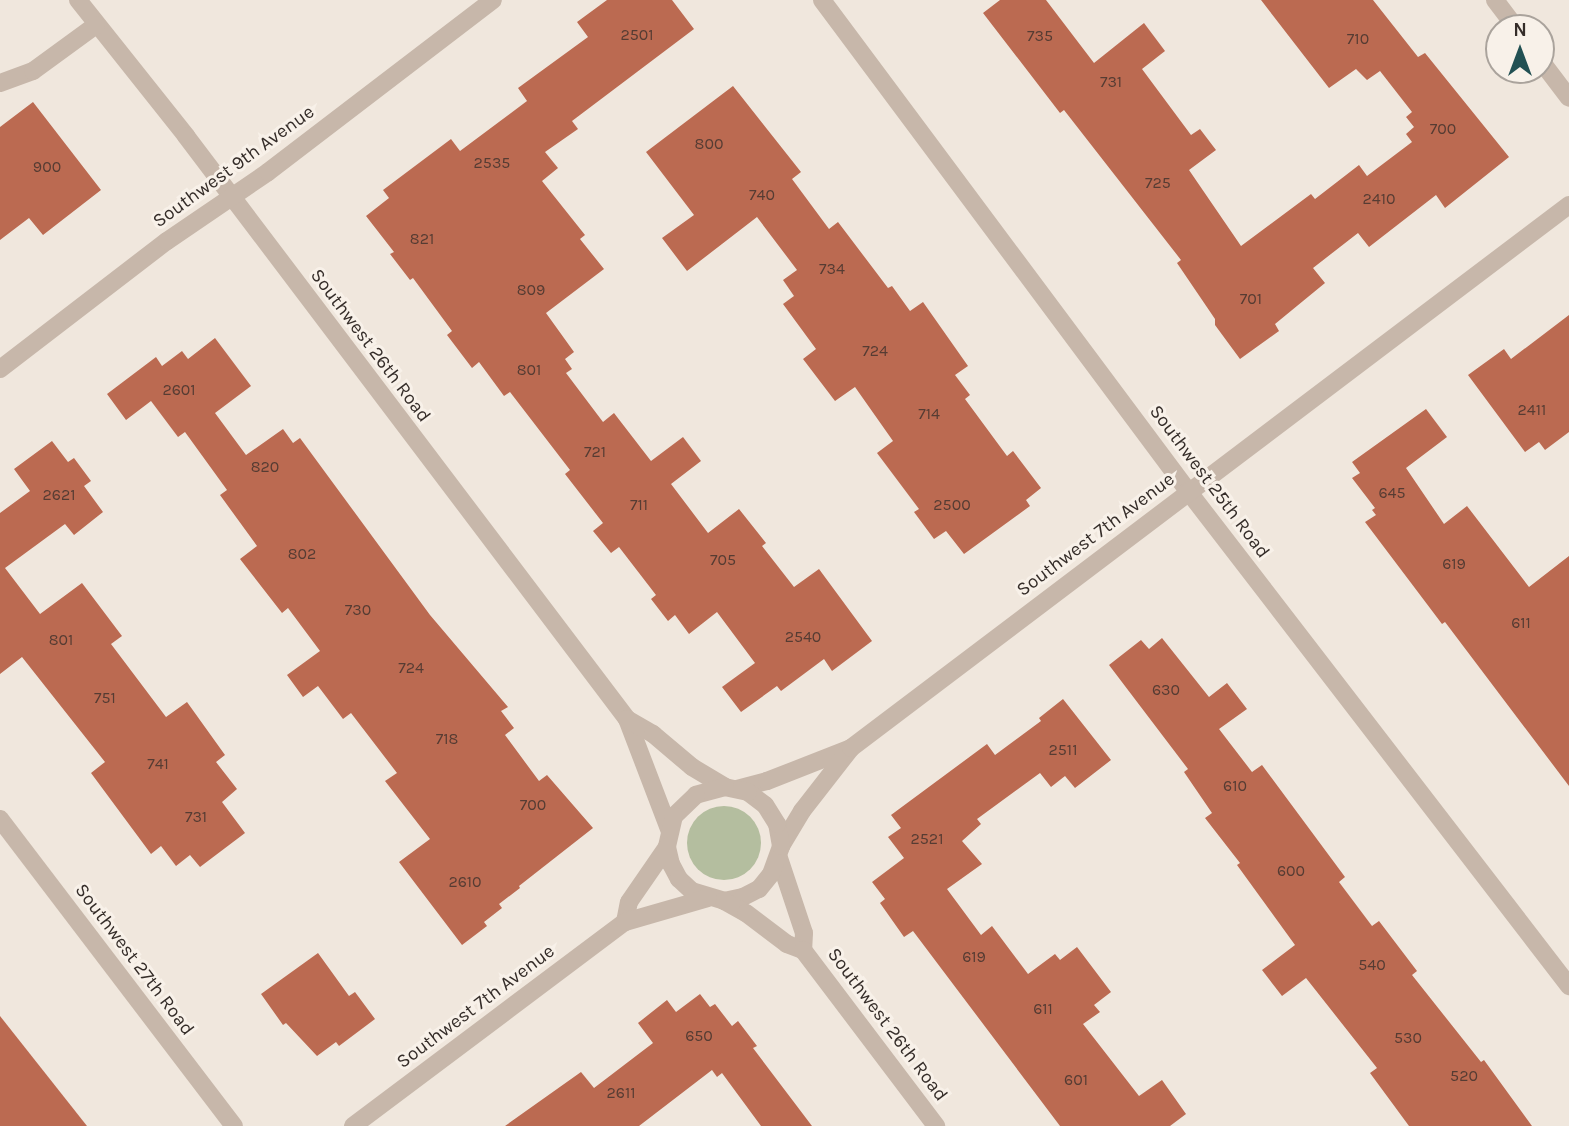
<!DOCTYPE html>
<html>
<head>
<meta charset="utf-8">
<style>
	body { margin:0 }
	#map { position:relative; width:1569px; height:1126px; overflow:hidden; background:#f0e7dd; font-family:Karla,sans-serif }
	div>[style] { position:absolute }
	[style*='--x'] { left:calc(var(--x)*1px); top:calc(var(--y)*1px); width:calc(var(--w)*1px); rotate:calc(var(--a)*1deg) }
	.green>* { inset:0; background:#b4be9f }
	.round { border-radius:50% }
	.building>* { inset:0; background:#bb6a51 }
	.minor>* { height:18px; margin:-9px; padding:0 9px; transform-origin:9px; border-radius:9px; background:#c7b7aa }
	span { translate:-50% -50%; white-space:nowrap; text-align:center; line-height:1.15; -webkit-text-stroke:6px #f8f1e9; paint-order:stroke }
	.number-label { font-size:16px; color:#563c33 }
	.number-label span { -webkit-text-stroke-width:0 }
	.street-label { font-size:19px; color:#352d29 }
	.north { position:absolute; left:1485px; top:14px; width:70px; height:70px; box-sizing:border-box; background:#f8f1e9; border:2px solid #aaa39c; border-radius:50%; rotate:0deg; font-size:19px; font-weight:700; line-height:28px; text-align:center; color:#352d29 }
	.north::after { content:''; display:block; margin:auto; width:24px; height:32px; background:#225053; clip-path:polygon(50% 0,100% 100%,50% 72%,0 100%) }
</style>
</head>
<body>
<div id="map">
	<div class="green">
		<i class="round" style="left:687px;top:806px;width:74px;height:74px"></i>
	</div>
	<div class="building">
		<i style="clip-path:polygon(607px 0,672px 0,694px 29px,572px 121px,578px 129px,545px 152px,558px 168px,542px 181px,585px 235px,580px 239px,604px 269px,546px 313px,574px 352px,565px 359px,572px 369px,566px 373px,603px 422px,614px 413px,651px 461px,683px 437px,701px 461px,671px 484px,708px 533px,739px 509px,766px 543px,762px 546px,794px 587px,819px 569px,872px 641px,832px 671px,824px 659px,781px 691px,777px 686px,741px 712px,722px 687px,755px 663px,717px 612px,689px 634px,675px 615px,668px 621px,651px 599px,656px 595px,619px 547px,611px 553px,593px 531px,603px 523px,565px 474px,570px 470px,510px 392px,504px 396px,479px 362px,472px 368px,447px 335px,452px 331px,413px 278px,410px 280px,390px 254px,394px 252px,366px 216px,389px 198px,383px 190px,451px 139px,460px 151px,527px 101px,518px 88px,588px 37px,577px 22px)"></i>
		<i style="clip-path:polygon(1000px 0,1046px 0,1094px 63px,1144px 23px,1165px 51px,1142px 69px,1191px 135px,1200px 129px,1216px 150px,1189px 170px,1241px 246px,1311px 194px,1315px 199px,1359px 165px,1367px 176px,1412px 142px,1406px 134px,1414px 127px,1406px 117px,1412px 112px,1380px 71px,1367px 80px,1356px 69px,1329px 88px,1261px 0,1373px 0,1418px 57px,1425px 53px,1509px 157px,1445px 208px,1436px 195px,1369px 247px,1358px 233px,1313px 268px,1325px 283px,1275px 324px,1279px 331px,1240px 359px,1215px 325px,1215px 319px,1177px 263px,1181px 260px,1064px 110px,1060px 113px,983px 13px)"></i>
		<i style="clip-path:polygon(733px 86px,801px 172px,792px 179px,829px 229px,838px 222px,888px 288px,892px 286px,910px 311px,923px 302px,968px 366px,955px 375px,970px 395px,965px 399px,1007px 456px,1013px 451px,1041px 488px,1026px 500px,1030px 506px,964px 554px,946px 531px,934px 539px,914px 512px,919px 509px,877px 453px,893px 441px,855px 387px,835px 401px,803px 359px,816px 349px,783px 304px,794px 296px,783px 280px,797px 270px,757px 217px,687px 271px,662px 238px,694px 215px,646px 152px)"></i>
		<i style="clip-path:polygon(33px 102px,101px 190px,43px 235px,29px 218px,0 240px,0 127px)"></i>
		<i style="clip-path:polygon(1569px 315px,1569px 432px,1545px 450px,1539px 442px,1525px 452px,1468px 375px,1504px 349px,1511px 359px)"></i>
		<i style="clip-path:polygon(215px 338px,251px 386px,215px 413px,246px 455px,283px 429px,293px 443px,300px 438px,430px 615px,508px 707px,501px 711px,514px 728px,505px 735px,539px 781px,547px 775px,593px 828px,519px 886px,520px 888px,499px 904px,502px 908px,484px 922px,487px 926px,462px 945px,399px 862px,430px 839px,385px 781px,397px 773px,351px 713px,343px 719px,318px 686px,303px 697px,287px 675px,320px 651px,288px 608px,282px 613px,240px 559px,257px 546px,220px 495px,227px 490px,185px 432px,178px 437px,151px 401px,126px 420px,107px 394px,156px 357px,162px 366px,182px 351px,188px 359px)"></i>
		<i style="clip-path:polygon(1426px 409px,1447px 437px,1406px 468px,1444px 524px,1467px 506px,1529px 587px,1569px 556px,1569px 786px,1445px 622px,1442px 624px,1365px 522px,1376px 515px,1372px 510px,1375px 508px,1352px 478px,1360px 473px,1352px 462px)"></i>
		<i style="clip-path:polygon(52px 441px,68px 462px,74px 458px,91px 481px,84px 486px,103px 512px,74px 535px,65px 524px,5px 568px,40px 614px,82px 583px,122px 636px,111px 644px,166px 717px,187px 702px,225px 755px,216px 762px,237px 789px,222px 802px,245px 833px,200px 867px,190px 855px,176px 866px,161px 846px,151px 854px,91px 773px,105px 762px,22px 657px,0 674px,0 513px,30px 491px,14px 469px)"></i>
		<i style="clip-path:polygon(1162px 638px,1209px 697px,1227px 683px,1247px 709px,1219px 729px,1252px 772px,1262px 765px,1345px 877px,1339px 882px,1372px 926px,1379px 921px,1417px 971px,1412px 975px,1481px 1062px,1484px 1060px,1532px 1126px,1409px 1126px,1370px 1073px,1377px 1068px,1306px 978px,1282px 996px,1262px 970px,1295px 945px,1237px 865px,1240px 863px,1205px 818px,1212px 813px,1184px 772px,1188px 769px,1109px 665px,1141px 640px,1149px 649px)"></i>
		<i style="clip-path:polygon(1063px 699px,1111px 760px,1075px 788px,1065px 776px,1051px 787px,1040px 773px,977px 819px,981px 824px,962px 841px,982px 864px,947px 889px,981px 935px,992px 926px,1028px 974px,1055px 954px,1060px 960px,1077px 947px,1111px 992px,1094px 1005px,1100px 1012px,1083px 1024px,1139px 1096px,1162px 1080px,1186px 1114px,1170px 1126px,1060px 1126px,913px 931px,904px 937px,880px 903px,885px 899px,872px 882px,904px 858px,888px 837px,901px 828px,891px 815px,987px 744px,995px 755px,1041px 721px,1039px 718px)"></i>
		<i style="clip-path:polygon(318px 953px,349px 996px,355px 992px,375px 1019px,339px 1046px,336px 1042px,317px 1056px,286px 1023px,283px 1025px,261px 994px)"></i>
		<i style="clip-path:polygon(700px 994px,710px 1007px,715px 1004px,732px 1026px,738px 1021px,757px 1046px,753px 1048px,812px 1126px,761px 1126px,722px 1073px,717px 1077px,712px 1070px,639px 1126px,505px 1126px,581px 1072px,594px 1088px,653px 1043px,638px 1023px,667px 1000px,676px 1012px)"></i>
		<i style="clip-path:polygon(0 1016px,87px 1126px,0 1126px)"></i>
	</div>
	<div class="minor">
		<i style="--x:78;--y:0;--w:174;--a:51.5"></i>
		<i style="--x:186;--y:136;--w:731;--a:52.89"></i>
		<i style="--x:627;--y:719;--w:118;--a:69.1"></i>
		<i style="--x:822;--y:0;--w:612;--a:53.3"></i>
		<i style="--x:1188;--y:491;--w:625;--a:52.41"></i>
		<i style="--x:1495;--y:0;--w:35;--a:53"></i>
		<i style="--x:1541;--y:61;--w:46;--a:52.9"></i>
		<i style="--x:0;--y:83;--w:35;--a:-20"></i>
		<i style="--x:33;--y:71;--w:78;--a:-36.1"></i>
		<i style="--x:0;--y:369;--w:210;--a:-37.5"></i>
		<i style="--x:167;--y:241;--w:122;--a:-34.3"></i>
		<i style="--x:268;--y:172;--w:283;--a:-37.4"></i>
		<i style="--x:627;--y:719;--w:30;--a:30"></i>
		<i style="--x:653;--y:734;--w:51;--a:40.2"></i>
		<i style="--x:692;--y:767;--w:39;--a:31"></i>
		<i style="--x:737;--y:789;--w:31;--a:-15"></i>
		<i style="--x:767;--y:781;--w:90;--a:-21.4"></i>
		<i style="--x:0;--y:819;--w:386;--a:52.7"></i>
		<i style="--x:781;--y:846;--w:41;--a:-59"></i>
		<i style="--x:802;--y:811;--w:80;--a:-52.1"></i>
		<i style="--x:851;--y:748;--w:900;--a:-37.1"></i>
		<i style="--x:779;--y:858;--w:79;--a:71.6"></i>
		<i style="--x:804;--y:933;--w:17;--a:93"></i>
		<i style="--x:724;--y:901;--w:19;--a:-12"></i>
		<i style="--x:743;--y:897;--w:18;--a:-27"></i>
		<i style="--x:759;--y:889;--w:19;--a:-51"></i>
		<i style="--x:771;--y:874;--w:30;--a:-70"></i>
		<i style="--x:781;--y:846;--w:22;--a:-100"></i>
		<i style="--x:777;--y:824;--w:22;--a:-122"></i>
		<i style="--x:765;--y:805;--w:21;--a:-143"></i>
		<i style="--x:748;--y:792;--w:24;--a:-168"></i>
		<i style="--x:725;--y:787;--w:30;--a:165"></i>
		<i style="--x:696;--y:795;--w:30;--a:136"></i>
		<i style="--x:674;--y:816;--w:32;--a:103"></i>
		<i style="--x:667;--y:847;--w:17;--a:77"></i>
		<i style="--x:671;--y:864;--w:17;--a:62"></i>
		<i style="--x:679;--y:879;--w:18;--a:43"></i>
		<i style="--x:692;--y:891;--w:34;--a:17"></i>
		<i style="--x:724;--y:901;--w:25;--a:29"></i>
		<i style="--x:746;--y:913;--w:51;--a:37.1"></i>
		<i style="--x:787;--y:944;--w:17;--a:21"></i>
		<i style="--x:803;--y:950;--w:221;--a:52.9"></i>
		<i style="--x:625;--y:922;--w:20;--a:-79"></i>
		<i style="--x:629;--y:902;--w:67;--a:-55.4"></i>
		<i style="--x:353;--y:1126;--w:340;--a:-36.9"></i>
		<i style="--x:625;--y:922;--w:86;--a:-16.1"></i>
	</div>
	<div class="number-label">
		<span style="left:637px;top:35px">2501</span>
		<span style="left:1040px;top:36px">735</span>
		<span style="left:1358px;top:39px">710</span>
		<span style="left:1111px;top:82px">731</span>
		<span style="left:1443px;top:129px">700</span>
		<span style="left:709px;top:144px">800</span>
		<span style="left:492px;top:163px">2535</span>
		<span style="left:47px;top:167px">900</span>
		<span style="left:1158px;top:183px">725</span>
		<span style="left:762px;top:195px">740</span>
		<span style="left:1379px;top:199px">2410</span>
		<span style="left:422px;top:239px">821</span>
		<span style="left:832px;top:269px">734</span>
		<span style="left:531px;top:290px">809</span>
		<span style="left:1251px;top:299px">701</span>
		<span style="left:875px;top:351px">724</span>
		<span style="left:529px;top:370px">801</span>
		<span style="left:179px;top:390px">2601</span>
		<span style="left:1532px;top:410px">2411</span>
		<span style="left:929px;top:414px">714</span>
		<span style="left:595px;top:452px">721</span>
		<span style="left:265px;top:467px">820</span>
		<span style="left:1392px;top:493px">645</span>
		<span style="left:59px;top:495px">2621</span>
		<span style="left:639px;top:505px">711</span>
		<span style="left:952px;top:505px">2500</span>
		<span style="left:302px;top:554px">802</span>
		<span style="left:723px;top:560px">705</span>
		<span style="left:1454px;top:564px">619</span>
		<span style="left:358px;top:610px">730</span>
		<span style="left:1521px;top:623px">611</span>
		<span style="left:803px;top:637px">2540</span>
		<span style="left:61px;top:640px">801</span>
		<span style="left:411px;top:668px">724</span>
		<span style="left:1166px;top:690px">630</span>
		<span style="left:105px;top:698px">751</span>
		<span style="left:447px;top:739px">718</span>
		<span style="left:1063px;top:750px">2511</span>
		<span style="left:158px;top:764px">741</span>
		<span style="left:1235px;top:786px">610</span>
		<span style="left:533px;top:805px">700</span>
		<span style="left:196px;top:817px">731</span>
		<span style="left:927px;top:839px">2521</span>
		<span style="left:1291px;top:871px">600</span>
		<span style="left:465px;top:882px">2610</span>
		<span style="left:974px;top:957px">619</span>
		<span style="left:1372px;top:965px">540</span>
		<span style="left:1043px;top:1009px">611</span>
		<span style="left:699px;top:1036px">650</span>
		<span style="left:1408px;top:1038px">530</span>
		<span style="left:1464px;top:1076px">520</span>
		<span style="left:1076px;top:1080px">601</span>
		<span style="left:621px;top:1093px">2611</span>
	</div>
	<div class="street-label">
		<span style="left:234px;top:167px;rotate:-36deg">Southwest 9th Avenue</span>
		<span style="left:370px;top:346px;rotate:53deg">Southwest 26th Road</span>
		<span style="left:1209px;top:482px;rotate:53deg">Southwest 25th Road</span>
		<span style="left:1096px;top:535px;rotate:-37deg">Southwest 7th Avenue</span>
		<span style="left:134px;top:960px;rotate:53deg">Southwest 27th Road</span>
		<span style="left:476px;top:1007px;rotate:-37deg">Southwest 7th Avenue</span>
		<span style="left:887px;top:1025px;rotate:53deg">Southwest 26th Road</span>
	</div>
	<div class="north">N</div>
</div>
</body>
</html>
